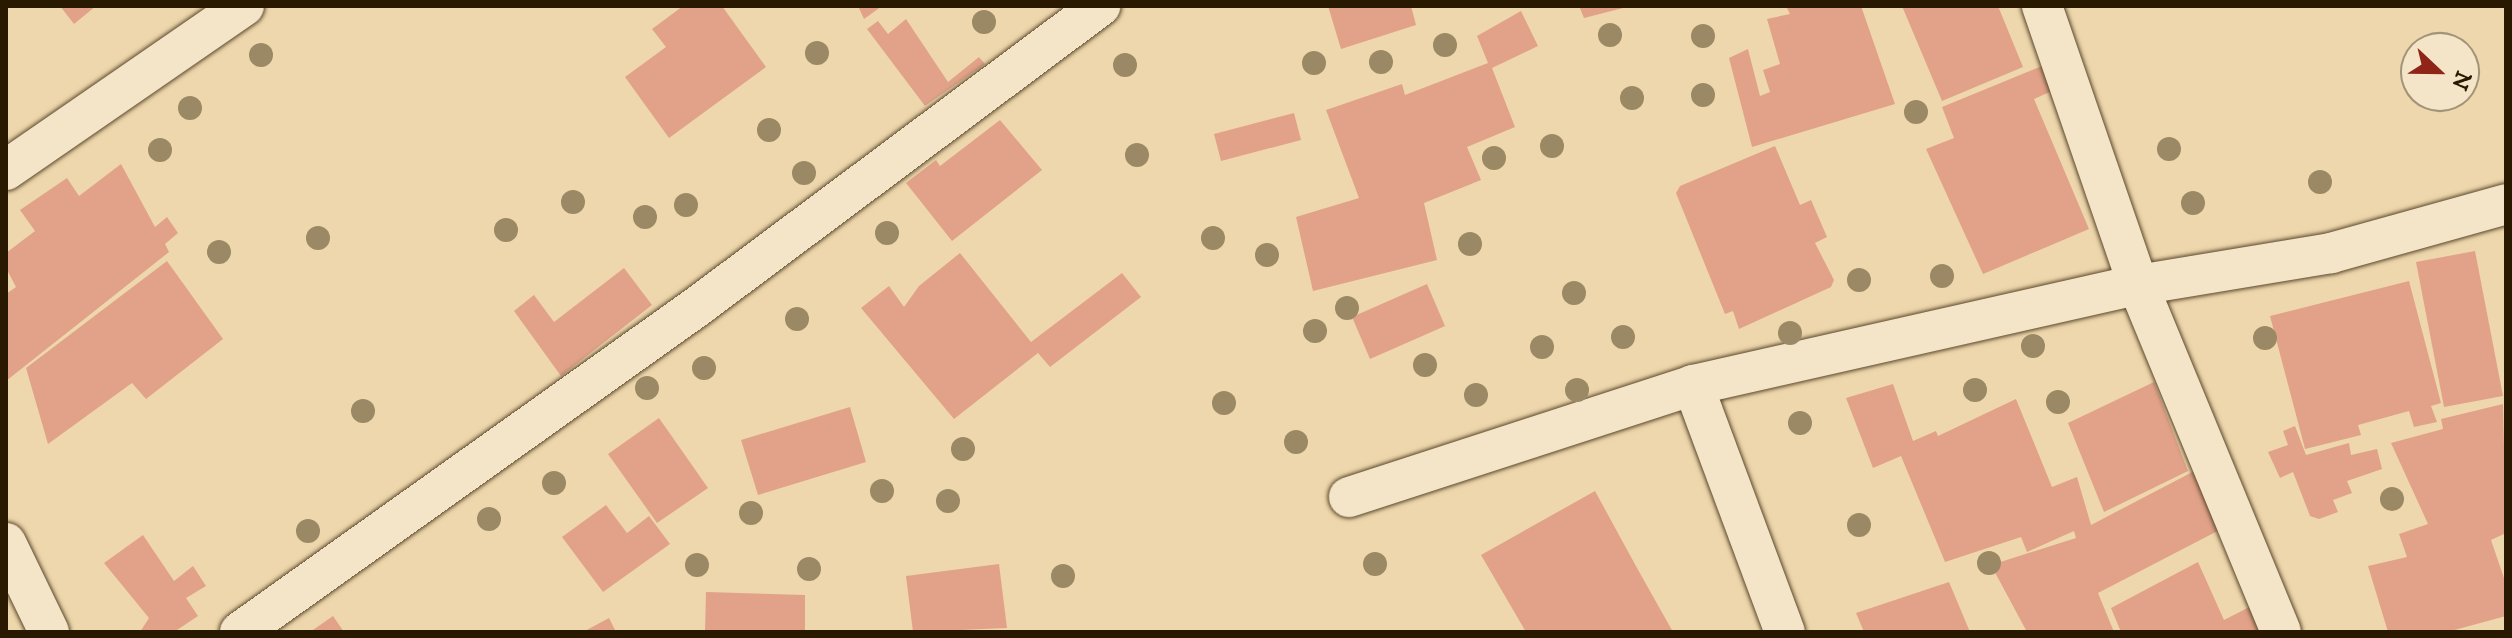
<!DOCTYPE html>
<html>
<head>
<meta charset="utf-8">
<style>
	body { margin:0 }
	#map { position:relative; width:2512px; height:638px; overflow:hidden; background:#eed7ac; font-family:"IM FELL DW Pica",serif }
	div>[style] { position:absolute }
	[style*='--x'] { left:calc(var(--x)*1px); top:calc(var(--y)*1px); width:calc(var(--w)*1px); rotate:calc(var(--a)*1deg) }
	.building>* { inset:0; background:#e1a289 }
	.roads { filter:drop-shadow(0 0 2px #5b482c) drop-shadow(0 0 2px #5b482c) }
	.street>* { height:40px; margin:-20px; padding:0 20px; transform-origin:20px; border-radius:20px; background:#f4e5c9 }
	.trees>* { width:24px; height:24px; margin:-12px; border-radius:50%; background:#9a8964 }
	span { translate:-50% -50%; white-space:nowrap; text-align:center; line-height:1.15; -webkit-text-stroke:6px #f4e5c9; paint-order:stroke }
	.frame { position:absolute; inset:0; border:8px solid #2a1901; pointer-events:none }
	.north { position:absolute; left:2400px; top:32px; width:80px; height:80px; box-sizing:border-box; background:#f4e5c9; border:2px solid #a39379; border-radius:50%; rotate:112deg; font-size:22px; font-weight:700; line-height:32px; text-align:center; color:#2a1901 }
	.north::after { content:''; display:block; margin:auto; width:28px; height:36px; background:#8f2418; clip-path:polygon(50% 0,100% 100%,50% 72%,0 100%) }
</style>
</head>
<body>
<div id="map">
	<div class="building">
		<i style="clip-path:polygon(60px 6px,96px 6px,74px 24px)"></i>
		<i style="clip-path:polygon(683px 6px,722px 6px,766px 67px,669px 138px,625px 77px,666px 47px,652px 29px)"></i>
		<i style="clip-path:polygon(858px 6px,882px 6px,864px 19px)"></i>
		<i style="clip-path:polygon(1328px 6px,1411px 6px,1416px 25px,1341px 49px)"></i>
		<i style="clip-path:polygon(1579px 6px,1627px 6px,1627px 7px,1584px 18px)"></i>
		<i style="clip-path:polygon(1786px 6px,1861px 6px,1895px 104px,1752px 147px,1729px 58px,1748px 49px,1760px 96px,1770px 92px,1763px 70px,1780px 64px,1767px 19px,1790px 14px)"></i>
		<i style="clip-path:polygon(1902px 6px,1998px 6px,2023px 67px,1942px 101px)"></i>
		<i style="clip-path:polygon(1521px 11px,1538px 46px,1492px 68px,1515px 127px,1467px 147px,1481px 180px,1424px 203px,1437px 260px,1313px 291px,1296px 217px,1359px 198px,1326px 110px,1402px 84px,1405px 95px,1488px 63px,1477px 36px)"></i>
		<i style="clip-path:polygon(906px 19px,948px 82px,979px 57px,985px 64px,925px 106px,867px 29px,878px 21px,888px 34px)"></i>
		<i style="clip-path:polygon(2042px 66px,2052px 91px,2034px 99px,2089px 229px,1983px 274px,1926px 149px,1954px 138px,1942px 107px)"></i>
		<i style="clip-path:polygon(1294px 113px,1301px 140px,1221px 161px,1214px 134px)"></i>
		<i style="clip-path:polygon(1000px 120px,1042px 170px,952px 241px,906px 183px,936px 160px,940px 166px)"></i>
		<i style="clip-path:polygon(1775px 146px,1800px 205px,1811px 200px,1827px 237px,1815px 243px,1834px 280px,1831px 287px,1739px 329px,1733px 311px,1725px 314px,1676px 193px,1680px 186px)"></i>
		<i style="clip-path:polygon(121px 164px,155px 227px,167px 217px,178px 233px,165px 244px,169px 252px,6px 381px,6px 294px,16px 287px,6px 268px,6px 253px,35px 231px,20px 210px,67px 178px,79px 196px)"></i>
		<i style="clip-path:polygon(2475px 251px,2503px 396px,2444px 407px,2416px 262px)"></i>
		<i style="clip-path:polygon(960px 253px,1031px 342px,1122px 273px,1141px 297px,1050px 367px,1038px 353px,954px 419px,861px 308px,889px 286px,904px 307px,919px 286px)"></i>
		<i style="clip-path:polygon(167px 261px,223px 339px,146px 399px,132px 383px,48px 444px,26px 368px)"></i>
		<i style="clip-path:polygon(624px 268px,652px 305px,561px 376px,514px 311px,534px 295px,554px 322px)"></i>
		<i style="clip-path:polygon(2409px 281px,2441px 403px,2431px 406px,2437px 422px,2414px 427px,2409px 411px,2358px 425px,2361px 435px,2305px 449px,2270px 316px)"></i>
		<i style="clip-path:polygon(1427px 284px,1445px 326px,1370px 359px,1352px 317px)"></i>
		<i style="clip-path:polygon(2154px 382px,2188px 471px,2104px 512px,2068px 423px)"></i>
		<i style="clip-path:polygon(1893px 384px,1913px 441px,1936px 431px,1938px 436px,2016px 399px,2052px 487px,2077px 477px,2091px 525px,2202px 467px,2233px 523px,2098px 593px,2114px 632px,2027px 632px,1991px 565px,2076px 538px,2074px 531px,2027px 552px,2021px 537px,1945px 562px,1901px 456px,1873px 468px,1846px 398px)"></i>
		<i style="clip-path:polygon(2503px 404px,2506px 533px,2491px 540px,2506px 584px,2506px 616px,2447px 632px,2388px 632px,2368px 566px,2407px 557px,2399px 534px,2428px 524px,2391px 443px,2443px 429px,2441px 419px)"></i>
		<i style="clip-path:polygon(850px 407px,866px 462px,758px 495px,741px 440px)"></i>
		<i style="clip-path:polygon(659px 418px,708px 488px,657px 523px,608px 454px)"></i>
		<i style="clip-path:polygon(2295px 426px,2306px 455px,2349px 443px,2351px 455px,2377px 449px,2382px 469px,2347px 481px,2352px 493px,2333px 500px,2338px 512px,2319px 519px,2310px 516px,2293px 472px,2280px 478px,2268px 452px,2288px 445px,2283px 431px)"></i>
		<i style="clip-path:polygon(1595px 491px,1637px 568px,1673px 632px,1526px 632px,1481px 555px)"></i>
		<i style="clip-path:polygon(606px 505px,627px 533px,649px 516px,670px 544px,603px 592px,562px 537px)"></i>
		<i style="clip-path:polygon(143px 535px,174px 581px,193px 566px,206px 586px,186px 598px,198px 616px,174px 632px,140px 632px,149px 618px,104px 563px)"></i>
		<i style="clip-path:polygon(2198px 562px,2224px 620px,2265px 599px,2277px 632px,2121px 632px,2111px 608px)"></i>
		<i style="clip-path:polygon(999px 564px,1007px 628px,913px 632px,906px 576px)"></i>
		<i style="clip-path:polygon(1949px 582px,1970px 632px,1864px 632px,1856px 613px)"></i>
		<i style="clip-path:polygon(706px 592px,805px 595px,805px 632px,705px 632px)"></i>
		<i style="clip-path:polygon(333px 616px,344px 632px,310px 632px)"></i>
		<i style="clip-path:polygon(609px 618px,616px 632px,583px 632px)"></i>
	</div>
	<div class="roads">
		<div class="street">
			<i style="--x:2042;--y:6;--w:295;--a:71"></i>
			<i style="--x:2138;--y:285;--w:375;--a:67.6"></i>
			<i style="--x:6;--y:170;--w:289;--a:-34.6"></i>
			<i style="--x:1693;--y:385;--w:264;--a:69.6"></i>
			<i style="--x:1349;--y:497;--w:362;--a:-18"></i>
			<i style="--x:1693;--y:385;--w:456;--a:-12.7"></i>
			<i style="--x:2138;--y:285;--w:196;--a:-9.4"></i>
			<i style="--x:2331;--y:253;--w:182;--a:-15.6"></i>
			<i style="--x:6;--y:543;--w:99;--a:64.2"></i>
			<i style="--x:240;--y:632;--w:562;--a:-35.44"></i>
			<i style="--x:698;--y:306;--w:502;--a:-36.73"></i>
		</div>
	</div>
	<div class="trees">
		<i style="left:984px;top:22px"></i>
		<i style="left:1610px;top:35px"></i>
		<i style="left:1703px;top:36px"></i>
		<i style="left:1445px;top:45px"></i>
		<i style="left:817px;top:53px"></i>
		<i style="left:261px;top:55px"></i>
		<i style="left:1381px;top:62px"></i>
		<i style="left:1314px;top:63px"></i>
		<i style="left:1125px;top:65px"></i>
		<i style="left:1703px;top:95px"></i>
		<i style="left:1632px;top:98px"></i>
		<i style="left:190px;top:108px"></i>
		<i style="left:1916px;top:112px"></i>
		<i style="left:769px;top:130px"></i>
		<i style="left:1552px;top:146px"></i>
		<i style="left:2169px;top:149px"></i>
		<i style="left:160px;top:150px"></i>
		<i style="left:1137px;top:155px"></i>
		<i style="left:1494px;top:158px"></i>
		<i style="left:804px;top:173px"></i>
		<i style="left:2320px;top:182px"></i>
		<i style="left:573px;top:202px"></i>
		<i style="left:2193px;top:203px"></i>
		<i style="left:686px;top:205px"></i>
		<i style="left:645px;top:217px"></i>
		<i style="left:506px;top:230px"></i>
		<i style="left:887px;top:233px"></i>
		<i style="left:318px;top:238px"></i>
		<i style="left:1213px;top:238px"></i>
		<i style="left:1470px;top:244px"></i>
		<i style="left:219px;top:252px"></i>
		<i style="left:1267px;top:255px"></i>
		<i style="left:1942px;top:276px"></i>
		<i style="left:1859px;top:280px"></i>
		<i style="left:1574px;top:293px"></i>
		<i style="left:1347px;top:308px"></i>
		<i style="left:797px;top:319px"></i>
		<i style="left:1315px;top:331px"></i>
		<i style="left:1790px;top:333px"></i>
		<i style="left:1623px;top:337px"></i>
		<i style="left:2265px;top:338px"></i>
		<i style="left:2033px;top:346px"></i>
		<i style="left:1542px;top:347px"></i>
		<i style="left:1425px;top:365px"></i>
		<i style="left:704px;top:368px"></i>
		<i style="left:647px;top:388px"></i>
		<i style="left:1577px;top:390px"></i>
		<i style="left:1975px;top:390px"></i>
		<i style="left:1476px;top:395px"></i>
		<i style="left:2058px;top:402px"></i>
		<i style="left:1224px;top:403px"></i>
		<i style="left:363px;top:411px"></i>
		<i style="left:1800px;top:423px"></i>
		<i style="left:1296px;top:442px"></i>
		<i style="left:963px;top:449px"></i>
		<i style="left:554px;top:483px"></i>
		<i style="left:882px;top:491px"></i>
		<i style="left:2392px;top:499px"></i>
		<i style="left:948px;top:501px"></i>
		<i style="left:751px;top:513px"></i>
		<i style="left:489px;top:519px"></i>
		<i style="left:1859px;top:525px"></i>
		<i style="left:308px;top:531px"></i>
		<i style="left:1989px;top:563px"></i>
		<i style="left:1375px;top:564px"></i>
		<i style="left:697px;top:565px"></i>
		<i style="left:809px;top:569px"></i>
		<i style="left:1063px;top:576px"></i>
	</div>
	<div class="frame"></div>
	<div class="north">N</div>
</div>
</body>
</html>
